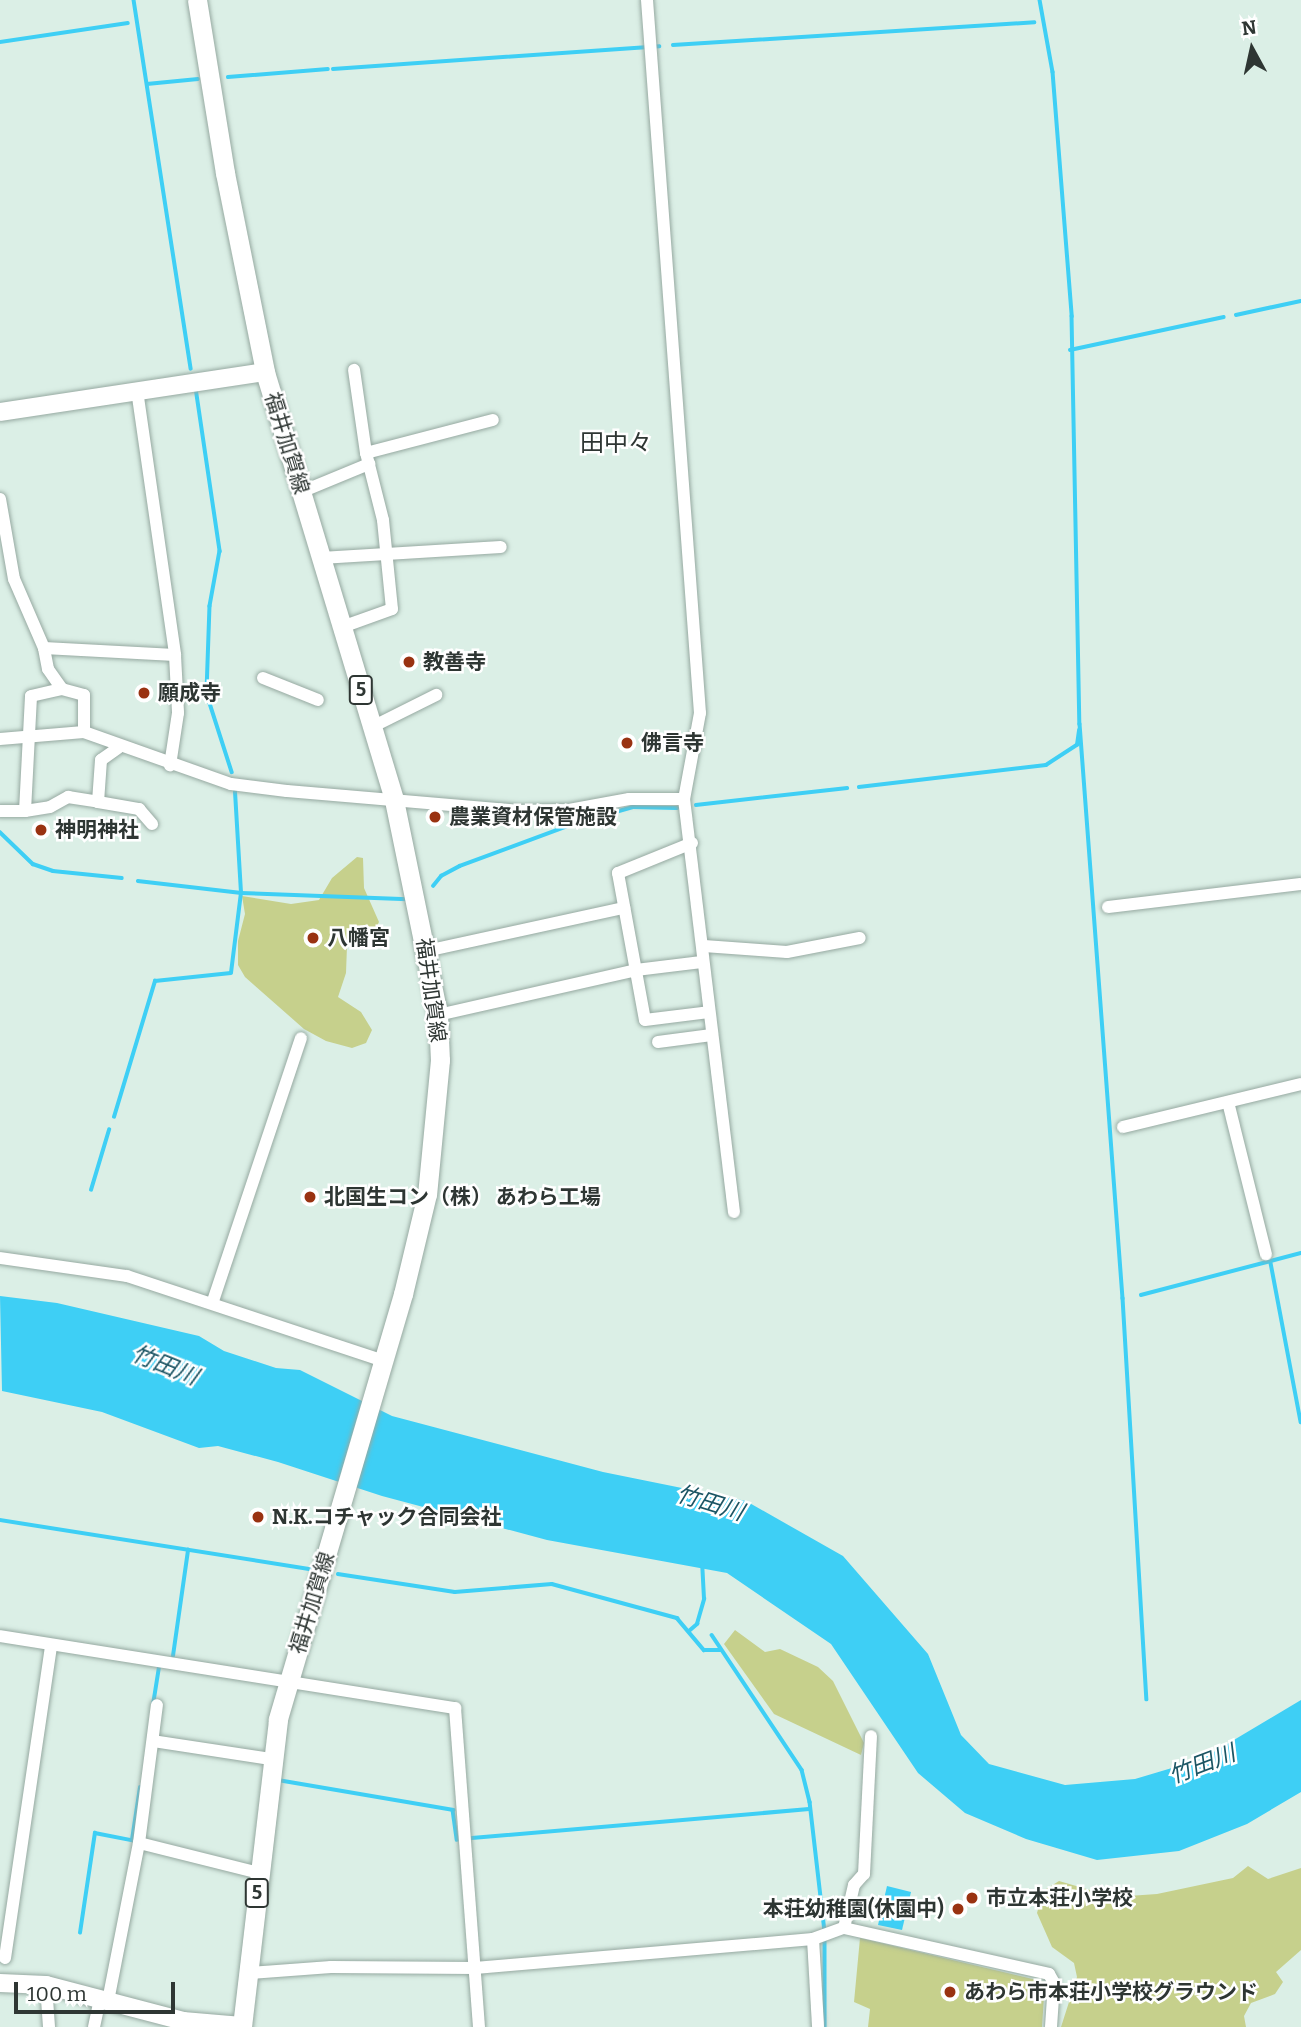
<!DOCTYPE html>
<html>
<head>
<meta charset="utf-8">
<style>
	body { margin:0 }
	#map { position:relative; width:1301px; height:2027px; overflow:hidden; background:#dbefe6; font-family:Bitter,"Noto Sans JP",serif }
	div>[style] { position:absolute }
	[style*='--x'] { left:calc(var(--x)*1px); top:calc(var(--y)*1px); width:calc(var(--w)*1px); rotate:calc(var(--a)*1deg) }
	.green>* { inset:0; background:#c6d08c }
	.water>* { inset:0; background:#3ecff5 }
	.stream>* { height:3.5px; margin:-1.75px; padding:0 1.75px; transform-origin:1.75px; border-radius:1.75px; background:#3ecff5 }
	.roads { filter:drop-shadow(0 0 2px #96a9a1) drop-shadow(0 0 2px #96a9a1) }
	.street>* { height:12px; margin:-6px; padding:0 6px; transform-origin:6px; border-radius:6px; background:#fff }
	.secondary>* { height:18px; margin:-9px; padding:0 9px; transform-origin:9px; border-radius:9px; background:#fff }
	.primary>* { height:19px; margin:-9.5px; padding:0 9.5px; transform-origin:9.5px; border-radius:9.5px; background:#fff }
	.dots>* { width:19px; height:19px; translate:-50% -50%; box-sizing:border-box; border:4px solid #fff; border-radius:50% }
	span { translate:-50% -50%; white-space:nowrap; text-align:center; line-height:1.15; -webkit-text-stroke:5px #fff; paint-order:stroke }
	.shield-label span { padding:2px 5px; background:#fff; border:2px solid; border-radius:5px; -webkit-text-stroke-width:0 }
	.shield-label { font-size:19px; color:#2e3633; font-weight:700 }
	.street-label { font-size:21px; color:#2e3633 }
	.poi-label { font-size:21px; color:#2e3633; font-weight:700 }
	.left { translate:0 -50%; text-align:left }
	.right { translate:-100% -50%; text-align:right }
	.water-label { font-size:23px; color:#1b5564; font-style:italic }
	.quarter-label { font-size:24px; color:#2e3633 }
	.north { position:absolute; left:1217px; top:14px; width:70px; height:70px; -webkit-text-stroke:5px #fff; paint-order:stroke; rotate:352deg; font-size:19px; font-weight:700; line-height:28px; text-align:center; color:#2e3633 }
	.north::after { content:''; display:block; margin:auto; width:24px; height:32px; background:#2e3633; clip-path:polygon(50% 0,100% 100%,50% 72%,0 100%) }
	.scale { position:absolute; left:14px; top:1982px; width:161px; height:32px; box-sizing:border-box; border:4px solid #2e3633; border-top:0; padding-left:9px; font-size:21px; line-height:24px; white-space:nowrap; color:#2e3633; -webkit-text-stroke:5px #fff; paint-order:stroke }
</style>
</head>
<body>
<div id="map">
	<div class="green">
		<i style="clip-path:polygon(357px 857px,363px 858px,364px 888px,379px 922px,374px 932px,353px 938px,347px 946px,346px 973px,338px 997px,361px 1012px,372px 1030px,366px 1043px,352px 1048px,326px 1041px,304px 1029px,245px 977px,238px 965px,238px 941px,245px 914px,242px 896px,291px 904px,319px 900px,332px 878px)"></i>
		<i style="clip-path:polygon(735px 1630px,765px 1652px,780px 1649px,818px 1667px,833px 1681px,864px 1743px,861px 1755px,774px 1714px,724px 1644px)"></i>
		<i style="clip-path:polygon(1248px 1866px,1268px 1879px,1301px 1868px,1301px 1950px,1276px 1972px,1283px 1982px,1275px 1994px,1251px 2003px,1244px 2016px,1246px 2027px,1061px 2027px,1077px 1977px,1074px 1963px,1052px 1947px,1037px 1913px,1043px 1891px,1059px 1881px,1114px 1897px,1157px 1894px,1233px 1878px)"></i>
		<i style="clip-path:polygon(860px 1938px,1045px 1982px,1042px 2027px,868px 2027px,870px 2009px,854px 2002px)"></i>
	</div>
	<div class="water">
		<i style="clip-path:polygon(0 1296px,57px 1303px,199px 1336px,224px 1351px,276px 1368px,300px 1370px,392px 1416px,603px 1472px,746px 1501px,843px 1556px,928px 1654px,961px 1735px,989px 1764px,1065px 1785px,1135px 1779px,1202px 1759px,1301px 1700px,1301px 1792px,1247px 1824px,1179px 1851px,1097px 1860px,1026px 1839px,965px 1813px,918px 1773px,831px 1644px,727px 1573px,547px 1540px,382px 1496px,278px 1462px,218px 1446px,199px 1448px,102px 1412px,2px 1391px)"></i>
		<i style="clip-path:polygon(887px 1886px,911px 1892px,902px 1930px,878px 1925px)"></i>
	</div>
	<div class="stream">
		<i style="--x:134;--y:0;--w:373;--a:81.2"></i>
		<i style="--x:1040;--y:0;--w:73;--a:79.8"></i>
		<i style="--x:1053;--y:72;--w:245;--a:85.5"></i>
		<i style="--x:1072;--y:316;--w:408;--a:88.9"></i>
		<i style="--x:1080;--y:724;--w:576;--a:85.72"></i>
		<i style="--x:1123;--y:1298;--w:402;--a:86.6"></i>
		<i style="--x:0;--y:42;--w:129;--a:-8.4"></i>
		<i style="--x:673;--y:45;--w:362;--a:-3.6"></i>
		<i style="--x:333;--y:69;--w:327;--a:-4"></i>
		<i style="--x:228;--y:77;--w:100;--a:-4.6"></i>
		<i style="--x:147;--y:84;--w:51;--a:-5.6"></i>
		<i style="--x:1236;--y:315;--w:66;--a:-12.2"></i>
		<i style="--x:1070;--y:350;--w:157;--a:-12.1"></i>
		<i style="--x:196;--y:388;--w:165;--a:81.6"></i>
		<i style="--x:220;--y:551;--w:56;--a:100.3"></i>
		<i style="--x:210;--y:606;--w:88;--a:92"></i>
		<i style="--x:207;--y:694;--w:82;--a:72.2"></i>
		<i style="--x:859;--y:787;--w:188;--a:-6.7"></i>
		<i style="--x:1046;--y:765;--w:37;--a:-33"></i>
		<i style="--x:1077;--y:745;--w:15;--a:-82"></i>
		<i style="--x:696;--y:805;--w:152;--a:-6.4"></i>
		<i style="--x:0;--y:832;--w:46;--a:44.1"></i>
		<i style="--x:33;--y:864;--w:21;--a:19"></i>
		<i style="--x:53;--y:871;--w:69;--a:5.8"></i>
		<i style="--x:138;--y:881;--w:104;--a:6.6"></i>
		<i style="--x:241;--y:893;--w:167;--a:2.1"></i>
		<i style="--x:433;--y:886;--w:13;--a:-51"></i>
		<i style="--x:441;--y:876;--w:21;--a:-28"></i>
		<i style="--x:460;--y:866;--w:117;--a:-20.4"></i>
		<i style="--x:570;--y:825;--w:66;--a:-15.9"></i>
		<i style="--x:633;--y:807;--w:44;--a:1.3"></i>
		<i style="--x:114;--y:1117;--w:142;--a:-73.2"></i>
		<i style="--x:155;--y:981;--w:76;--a:-6"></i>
		<i style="--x:231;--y:973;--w:81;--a:-82.9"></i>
		<i style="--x:241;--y:893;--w:101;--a:-93.4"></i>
		<i style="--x:91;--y:1190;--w:63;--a:-73.3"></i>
		<i style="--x:1271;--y:1263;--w:162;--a:79.3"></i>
		<i style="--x:1141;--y:1295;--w:165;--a:-14.7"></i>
		<i style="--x:0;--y:1520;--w:319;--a:9"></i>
		<i style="--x:338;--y:1574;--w:118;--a:8.7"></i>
		<i style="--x:455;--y:1592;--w:97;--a:-4.7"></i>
		<i style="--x:552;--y:1584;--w:130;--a:15.2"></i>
		<i style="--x:677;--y:1618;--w:42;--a:49.8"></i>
		<i style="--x:704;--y:1650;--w:16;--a:0"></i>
		<i style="--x:689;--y:1631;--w:11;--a:-41"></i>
		<i style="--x:697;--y:1624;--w:26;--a:-74"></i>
		<i style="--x:704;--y:1599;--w:35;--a:-93"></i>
		<i style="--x:712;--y:1635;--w:162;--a:56.3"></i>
		<i style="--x:802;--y:1770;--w:33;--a:76"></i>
		<i style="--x:810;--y:1802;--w:130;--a:83.4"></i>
		<i style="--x:825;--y:1931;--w:96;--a:90"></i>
		<i style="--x:173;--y:1656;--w:107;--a:-81.9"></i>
		<i style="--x:153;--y:1705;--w:37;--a:-81"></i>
		<i style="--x:278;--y:1780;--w:178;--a:9.7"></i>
		<i style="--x:453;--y:1810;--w:30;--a:82"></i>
		<i style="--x:472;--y:1838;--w:338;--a:-4.9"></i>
		<i style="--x:80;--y:1933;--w:101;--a:-81.5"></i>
		<i style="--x:95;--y:1833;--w:38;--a:11"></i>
		<i style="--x:132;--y:1840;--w:53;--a:-81.3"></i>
	</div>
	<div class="roads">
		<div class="street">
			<i style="--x:647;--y:0;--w:715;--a:85.75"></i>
			<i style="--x:700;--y:713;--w:87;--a:100.5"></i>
			<i style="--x:684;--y:799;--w:416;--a:83.1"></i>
			<i style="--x:137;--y:390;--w:268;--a:81.8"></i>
			<i style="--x:175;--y:655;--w:58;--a:87"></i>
			<i style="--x:178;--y:713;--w:53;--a:98.7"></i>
			<i style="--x:366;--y:453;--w:131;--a:-14.6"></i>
			<i style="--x:301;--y:492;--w:74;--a:-22.4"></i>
			<i style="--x:0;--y:499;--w:81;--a:80.1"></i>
			<i style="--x:14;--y:579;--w:75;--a:66.5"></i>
			<i style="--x:321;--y:558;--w:180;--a:-3.5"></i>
			<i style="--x:342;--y:627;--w:53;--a:-19.8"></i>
			<i style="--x:392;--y:609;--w:89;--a:-95.8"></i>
			<i style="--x:383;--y:520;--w:69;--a:-104.2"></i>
			<i style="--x:366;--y:453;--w:84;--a:-98.2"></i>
			<i style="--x:263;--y:678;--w:59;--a:21.8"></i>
			<i style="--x:372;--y:727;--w:72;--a:-26.6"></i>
			<i style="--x:84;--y:732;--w:37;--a:-90"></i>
			<i style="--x:84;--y:695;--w:23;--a:-165"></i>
			<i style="--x:62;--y:689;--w:24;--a:-125"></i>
			<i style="--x:48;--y:669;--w:21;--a:-101"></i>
			<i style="--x:44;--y:648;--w:131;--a:3.1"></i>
			<i style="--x:0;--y:739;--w:84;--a:-4.8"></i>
			<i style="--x:84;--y:732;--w:156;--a:19.5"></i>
			<i style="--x:231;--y:784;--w:56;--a:7.1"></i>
			<i style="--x:287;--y:791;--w:233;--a:4.9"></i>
			<i style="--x:519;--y:811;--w:50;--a:-1.1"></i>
			<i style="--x:569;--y:810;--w:61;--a:-10.4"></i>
			<i style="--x:629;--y:799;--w:55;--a:0"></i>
			<i style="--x:98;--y:802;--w:42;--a:9.7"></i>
			<i style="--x:139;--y:809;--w:20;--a:49"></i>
			<i style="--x:0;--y:811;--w:25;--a:0"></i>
			<i style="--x:25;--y:811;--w:115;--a:-87"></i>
			<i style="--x:31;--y:696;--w:32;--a:-13"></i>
			<i style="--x:25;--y:811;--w:25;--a:-9"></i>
			<i style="--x:50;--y:807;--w:21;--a:-29"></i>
			<i style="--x:68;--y:797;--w:30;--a:9"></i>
			<i style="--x:98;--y:802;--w:42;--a:-85.9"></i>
			<i style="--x:101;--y:760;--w:21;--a:-35"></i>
			<i style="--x:692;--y:843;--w:80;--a:157.9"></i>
			<i style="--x:618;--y:873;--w:149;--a:79.6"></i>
			<i style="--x:645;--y:1020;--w:64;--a:-7.1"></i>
			<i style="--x:1108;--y:907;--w:194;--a:-6.8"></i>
			<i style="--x:704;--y:946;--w:83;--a:4.1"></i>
			<i style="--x:787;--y:952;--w:74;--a:-10.9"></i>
			<i style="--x:426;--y:951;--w:203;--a:-12.3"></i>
			<i style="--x:438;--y:1015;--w:203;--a:-12.8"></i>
			<i style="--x:636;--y:970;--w:66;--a:-6.9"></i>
			<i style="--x:658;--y:1042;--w:54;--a:-7.4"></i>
			<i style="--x:1228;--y:1102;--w:157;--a:76"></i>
			<i style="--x:1123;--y:1127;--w:183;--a:-13.6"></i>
			<i style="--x:0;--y:1258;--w:128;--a:8.1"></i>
			<i style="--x:127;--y:1276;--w:271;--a:18.3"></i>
			<i style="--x:213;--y:1301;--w:277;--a:-71.5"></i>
			<i style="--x:0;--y:1636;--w:461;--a:9"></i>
			<i style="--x:455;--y:1708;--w:320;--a:85.7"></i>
			<i style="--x:153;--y:1741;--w:118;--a:8.7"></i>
			<i style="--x:139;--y:1843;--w:124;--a:14"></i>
			<i style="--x:844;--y:1928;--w:210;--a:12.6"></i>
			<i style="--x:1049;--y:1974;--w:10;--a:61"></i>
			<i style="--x:1054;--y:1983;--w:44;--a:93.9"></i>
			<i style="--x:813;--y:1939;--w:33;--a:-20"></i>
			<i style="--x:844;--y:1928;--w:44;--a:-76.9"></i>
			<i style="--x:854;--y:1885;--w:15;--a:-48"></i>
			<i style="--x:864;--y:1874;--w:138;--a:-87.1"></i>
			<i style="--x:5;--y:1958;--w:316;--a:-81.6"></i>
			<i style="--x:250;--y:1973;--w:81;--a:-4.2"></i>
			<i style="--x:331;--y:1967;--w:144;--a:0.4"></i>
			<i style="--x:475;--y:1968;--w:339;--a:-4.9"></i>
			<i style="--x:813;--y:1939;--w:88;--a:86.7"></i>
			<i style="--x:46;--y:1985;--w:42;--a:85.9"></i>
			<i style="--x:108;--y:2001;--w:161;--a:-78.9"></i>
			<i style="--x:139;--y:1843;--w:139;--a:-82.6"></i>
			<i style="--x:94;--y:2027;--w:29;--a:-78"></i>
		</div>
		<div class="secondary">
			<i style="--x:0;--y:412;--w:268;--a:-8.6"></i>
			<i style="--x:0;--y:1983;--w:46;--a:2.5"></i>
			<i style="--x:46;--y:1985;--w:142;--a:14.7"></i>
			<i style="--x:183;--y:2021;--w:59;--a:4.8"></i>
		</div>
		<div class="primary">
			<i style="--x:197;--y:0;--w:175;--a:80.8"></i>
			<i style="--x:225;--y:173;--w:203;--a:78.6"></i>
			<i style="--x:265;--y:372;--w:447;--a:73.2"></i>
			<i style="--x:394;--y:800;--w:219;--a:78.4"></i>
			<i style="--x:438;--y:1015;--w:45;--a:87.5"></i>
			<i style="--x:440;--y:1060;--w:135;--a:95.5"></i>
			<i style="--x:427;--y:1194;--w:103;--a:103.5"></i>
			<i style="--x:403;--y:1294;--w:444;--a:106.4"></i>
			<i style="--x:278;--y:1720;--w:309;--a:96.7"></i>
		</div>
	</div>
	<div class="dots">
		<i style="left:409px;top:662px;background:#993211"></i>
		<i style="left:144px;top:693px;background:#993211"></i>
		<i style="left:627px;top:743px;background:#993211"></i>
		<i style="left:435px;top:817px;background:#993211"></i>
		<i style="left:41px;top:830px;background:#993211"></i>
		<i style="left:313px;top:938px;background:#993211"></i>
		<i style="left:310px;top:1197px;background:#993211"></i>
		<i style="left:258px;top:1517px;background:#993211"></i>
		<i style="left:972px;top:1898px;background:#993211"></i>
		<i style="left:958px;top:1909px;background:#993211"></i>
		<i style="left:950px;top:1992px;background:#993211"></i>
	</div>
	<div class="shield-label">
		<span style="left:361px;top:690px">5</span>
		<span style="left:257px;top:1893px">5</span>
	</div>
	<div class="street-label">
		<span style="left:287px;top:443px;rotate:73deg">福井加賀線</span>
		<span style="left:431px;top:990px;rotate:82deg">福井加賀線</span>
		<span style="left:312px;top:1603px;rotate:-73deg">福井加賀線</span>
	</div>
	<div class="poi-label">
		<span class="left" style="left:423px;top:662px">教善寺</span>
		<span class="left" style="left:158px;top:693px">願成寺</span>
		<span class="left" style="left:641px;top:743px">佛言寺</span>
		<span class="left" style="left:449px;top:817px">農業資材保管施設</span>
		<span class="left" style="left:55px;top:830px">神明神社</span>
		<span class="left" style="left:327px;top:938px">八幡宮</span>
		<span class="left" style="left:324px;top:1197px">北国生コン（株） あわら工場</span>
		<span class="left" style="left:272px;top:1517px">N.K.コチャック合同会社</span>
		<span class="left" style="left:986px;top:1898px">市立本荘小学校</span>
		<span class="right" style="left:944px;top:1909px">本荘幼稚園(休園中)</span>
		<span class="left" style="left:964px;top:1992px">あわら市本荘小学校グラウンド</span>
	</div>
	<div class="water-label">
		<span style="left:165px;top:1365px;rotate:22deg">竹田川</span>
		<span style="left:710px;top:1503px;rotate:17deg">竹田川</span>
		<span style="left:1202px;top:1764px;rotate:-21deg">竹田川</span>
	</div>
	<div class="quarter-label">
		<span style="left:616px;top:444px">田中々</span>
	</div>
	<div class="north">N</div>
	<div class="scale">100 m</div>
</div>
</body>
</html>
